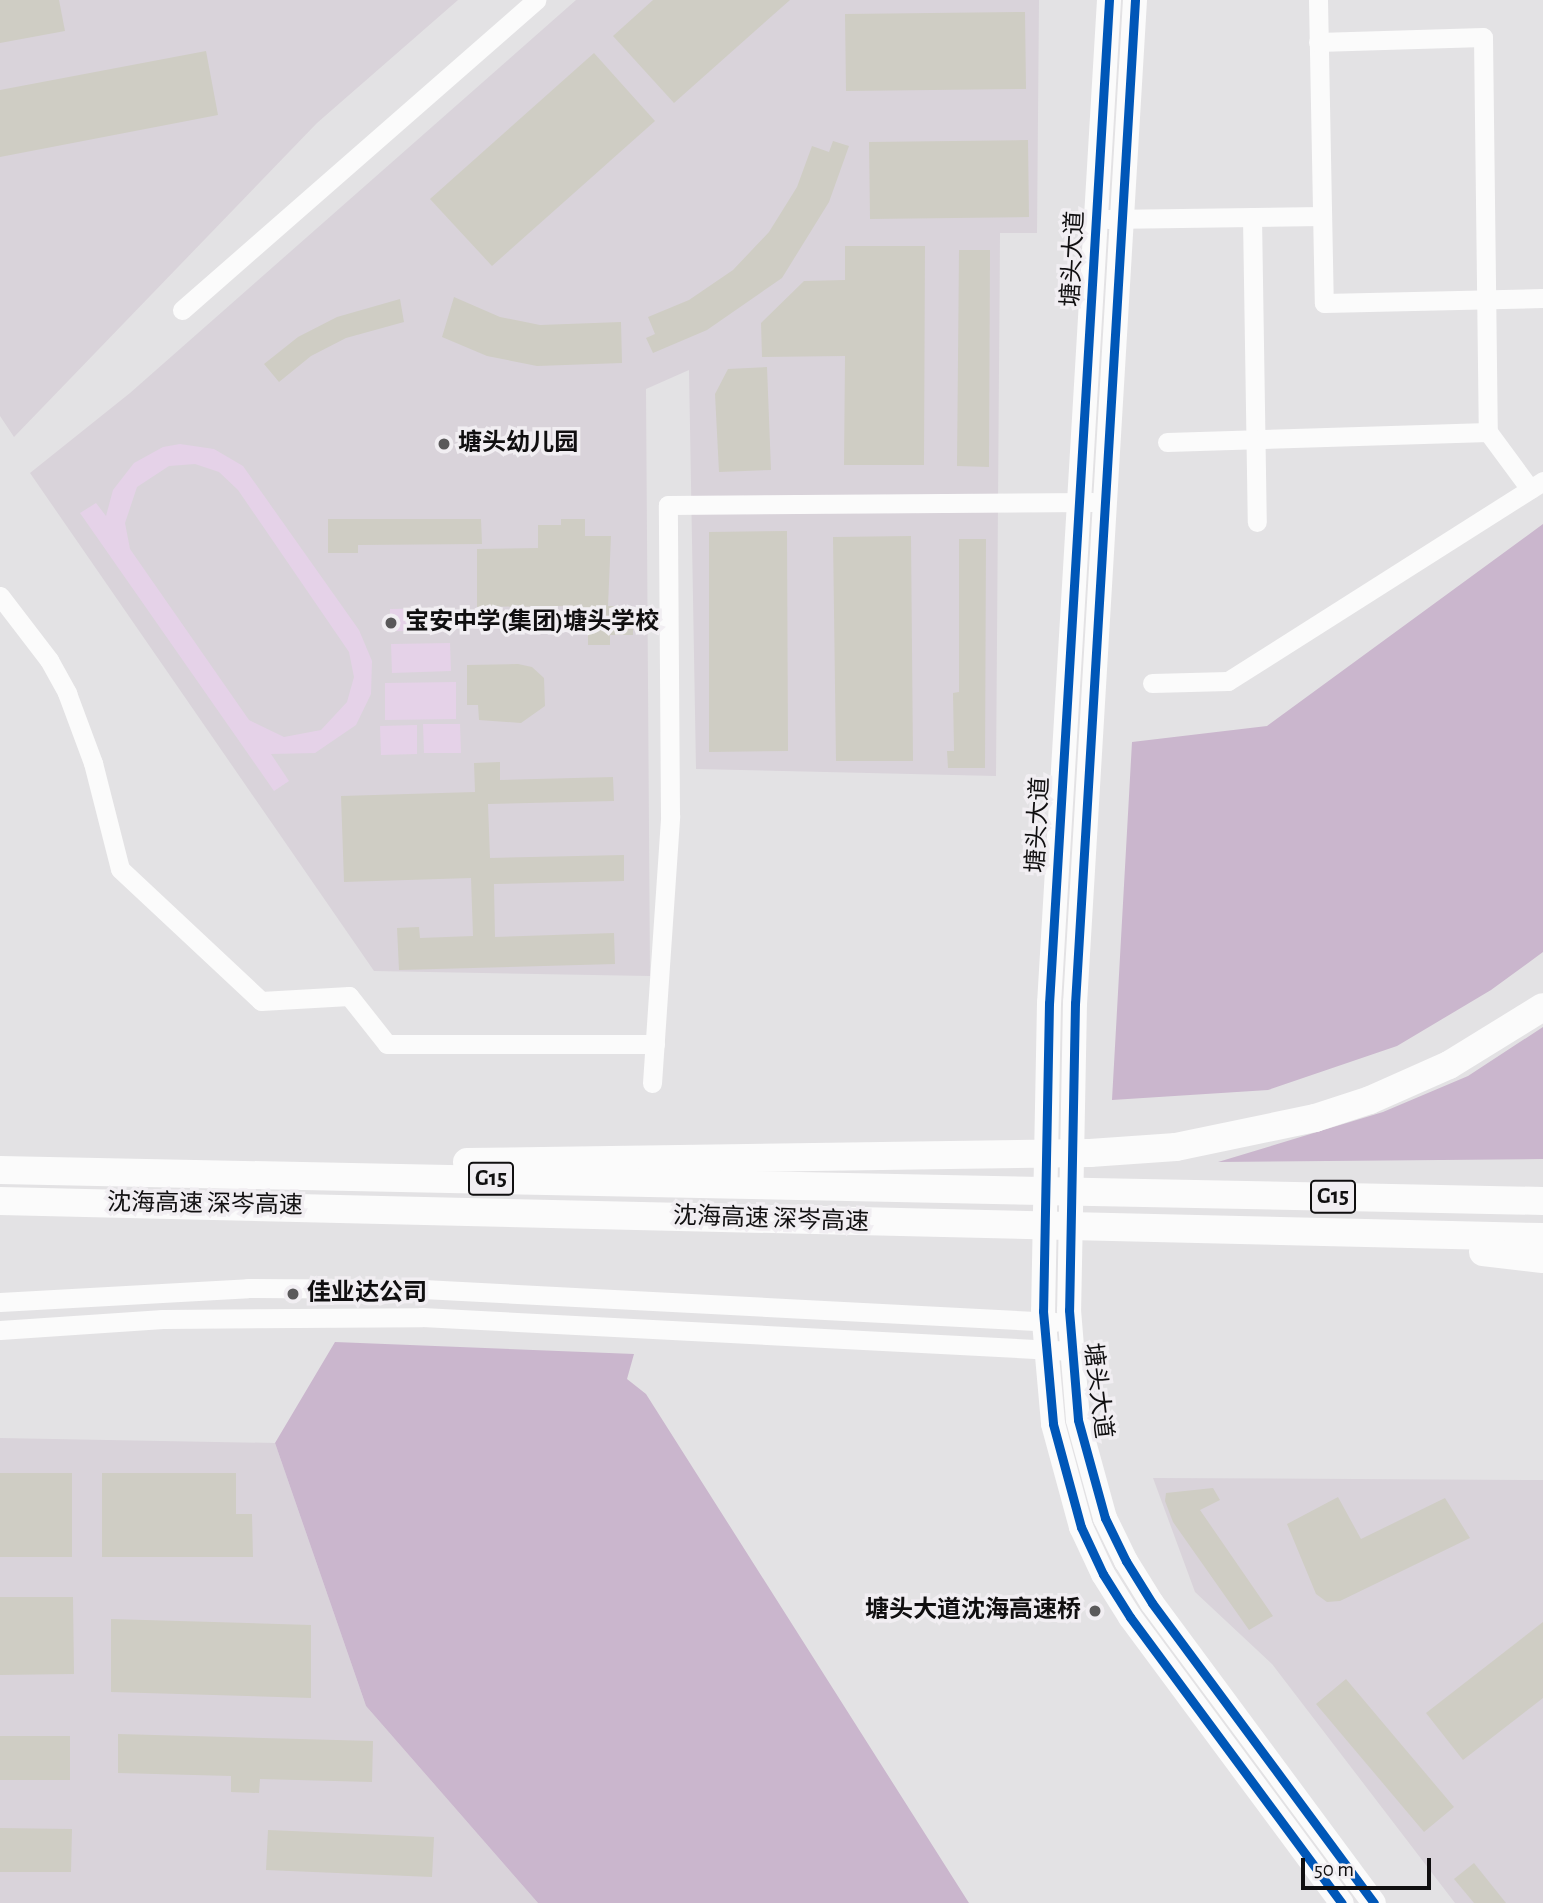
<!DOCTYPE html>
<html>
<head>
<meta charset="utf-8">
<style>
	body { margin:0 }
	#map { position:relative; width:1543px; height:1903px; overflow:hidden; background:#e3e2e4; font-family:"Alegreya Sans","Noto Sans SC",sans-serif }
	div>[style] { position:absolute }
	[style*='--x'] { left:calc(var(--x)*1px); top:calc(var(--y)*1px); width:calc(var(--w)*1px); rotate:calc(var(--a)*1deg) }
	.built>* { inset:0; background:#d9d3da }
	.green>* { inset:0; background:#e5d2e8 }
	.forest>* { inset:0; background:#cab6cd }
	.building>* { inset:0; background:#cfcdc4 }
	.minor>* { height:19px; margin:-9.5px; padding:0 9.5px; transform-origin:9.5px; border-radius:9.5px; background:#fbfbfb }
	.major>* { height:24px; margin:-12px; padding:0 12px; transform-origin:12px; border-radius:12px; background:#fbfbfb }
	.highway>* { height:28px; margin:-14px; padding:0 14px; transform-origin:14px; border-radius:14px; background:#fbfbfb }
	.cycleway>* { height:9px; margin:-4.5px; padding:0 4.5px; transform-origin:4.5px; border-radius:4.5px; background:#0057b8 }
	.dots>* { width:19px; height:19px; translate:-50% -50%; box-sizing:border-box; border:4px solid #f1eef2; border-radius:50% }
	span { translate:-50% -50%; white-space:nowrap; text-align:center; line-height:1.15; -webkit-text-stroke:7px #f1eef2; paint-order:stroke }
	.shield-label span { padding:2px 5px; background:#f1eef2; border:2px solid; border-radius:5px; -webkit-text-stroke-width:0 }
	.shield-label { font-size:23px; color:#100f10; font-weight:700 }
	.street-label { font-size:24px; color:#100f10 }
	.poi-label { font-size:24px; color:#100f10; font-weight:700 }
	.left { translate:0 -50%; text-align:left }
	.right { translate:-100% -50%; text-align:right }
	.scale { position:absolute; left:1301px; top:1858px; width:130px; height:32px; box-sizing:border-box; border:4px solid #100f10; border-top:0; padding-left:9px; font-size:21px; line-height:24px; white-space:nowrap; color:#100f10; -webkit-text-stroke:5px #f1eef2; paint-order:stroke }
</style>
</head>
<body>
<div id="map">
	<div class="built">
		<i style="clip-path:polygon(0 0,458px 0,317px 123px,14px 437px,0 416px)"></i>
		<i style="clip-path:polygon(576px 0,1039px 0,1037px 233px,1000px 233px,996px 776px,696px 769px,689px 370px,646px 389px,650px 976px,374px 971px,30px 473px,130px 393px)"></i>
		<i style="clip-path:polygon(0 1438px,275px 1443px,366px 1706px,538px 1903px,0 1903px)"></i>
		<i style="clip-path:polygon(1153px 1478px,1543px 1480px,1543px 1903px,1455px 1903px,1272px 1664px,1195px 1592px)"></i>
	</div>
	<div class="green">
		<i style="clip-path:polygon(evenodd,180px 444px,214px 449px,243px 466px,359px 630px,372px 661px,371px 694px,356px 725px,315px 753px,271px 754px,289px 781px,274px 791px,80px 513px,96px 503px,106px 516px,113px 490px,134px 463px,163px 447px,180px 444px,195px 464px,219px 472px,238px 490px,349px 652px,354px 677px,347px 702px,321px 730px,284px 737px,249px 720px,130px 549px,125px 523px,137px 487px,169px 466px,195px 464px)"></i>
		<i style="clip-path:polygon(449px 608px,449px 630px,390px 631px,390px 609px)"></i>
		<i style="clip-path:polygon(450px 643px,451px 671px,392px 673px,391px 644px)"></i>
		<i style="clip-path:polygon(456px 682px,456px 719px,385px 720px,385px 683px)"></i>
		<i style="clip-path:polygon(423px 724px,460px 724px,461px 753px,424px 753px)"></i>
		<i style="clip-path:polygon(417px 725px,417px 754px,381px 755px,380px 726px)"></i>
	</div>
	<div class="forest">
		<i style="clip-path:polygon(1543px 524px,1543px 952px,1491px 990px,1397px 1046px,1268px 1090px,1112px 1100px,1132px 742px,1267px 726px)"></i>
		<i style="clip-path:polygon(1543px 1027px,1543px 1159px,1218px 1162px,1383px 1112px,1468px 1076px)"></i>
		<i style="clip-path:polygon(335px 1342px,634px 1354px,627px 1379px,646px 1394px,969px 1903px,538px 1903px,366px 1706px,275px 1443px)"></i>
	</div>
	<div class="building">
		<i style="clip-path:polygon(0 0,59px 0,65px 31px,0 43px)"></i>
		<i style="clip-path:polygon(653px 0,790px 0,674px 103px,613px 36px)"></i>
		<i style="clip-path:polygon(1025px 12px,1026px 89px,846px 91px,845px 14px)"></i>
		<i style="clip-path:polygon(206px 51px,218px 115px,0 157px,0 90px)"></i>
		<i style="clip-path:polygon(594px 53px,655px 121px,492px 266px,430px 199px)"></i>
		<i style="clip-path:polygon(1028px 140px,1029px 217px,870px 219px,869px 142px)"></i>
		<i style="clip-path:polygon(833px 141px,849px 146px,829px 202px,782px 278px,707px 330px,653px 353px,646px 338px,655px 334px,648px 317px,689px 300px,733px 270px,769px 232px,797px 187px,812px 146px,829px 152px)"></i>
		<i style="clip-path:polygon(845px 246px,925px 246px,924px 465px,844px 465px,845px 356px,762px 357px,761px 323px,804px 281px,845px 280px)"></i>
		<i style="clip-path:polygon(959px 250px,990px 250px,989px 467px,957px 466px)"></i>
		<i style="clip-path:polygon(454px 297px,500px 317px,540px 325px,621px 322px,622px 363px,537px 366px,487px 356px,442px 337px)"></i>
		<i style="clip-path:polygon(400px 299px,404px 322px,346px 338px,311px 356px,279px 382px,264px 364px,298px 337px,337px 317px)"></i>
		<i style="clip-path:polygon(767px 367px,771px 470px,719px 472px,715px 394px,728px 369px)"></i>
		<i style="clip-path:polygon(328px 519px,481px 519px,482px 544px,358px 545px,358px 553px,328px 553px)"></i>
		<i style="clip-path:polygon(561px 519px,585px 519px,585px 536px,611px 536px,608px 606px,633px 606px,633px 635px,610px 635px,610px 645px,588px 645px,588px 622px,564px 623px,564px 606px,477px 607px,477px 549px,538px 548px,538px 525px,561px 525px)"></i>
		<i style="clip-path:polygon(787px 531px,788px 751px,709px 752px,709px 532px)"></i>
		<i style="clip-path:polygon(911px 536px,913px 761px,836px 761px,833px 537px)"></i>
		<i style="clip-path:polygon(959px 539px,986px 539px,985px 768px,948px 768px,947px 751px,954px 751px,953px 693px,959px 692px)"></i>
		<i style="clip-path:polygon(518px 664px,532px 667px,544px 678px,545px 706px,521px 723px,479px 720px,478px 705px,467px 705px,467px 665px)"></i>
		<i style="clip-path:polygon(500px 762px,500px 780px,613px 777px,614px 801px,488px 804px,490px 858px,624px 855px,624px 881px,494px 884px,495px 937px,614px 933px,615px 964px,399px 970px,397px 928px,419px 927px,420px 938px,473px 936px,471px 878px,344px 882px,341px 796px,475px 792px,474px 763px)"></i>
		<i style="clip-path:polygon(0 1473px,72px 1473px,72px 1557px,0 1557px)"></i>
		<i style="clip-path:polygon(102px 1473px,236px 1473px,236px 1514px,252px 1514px,253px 1557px,102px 1557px)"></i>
		<i style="clip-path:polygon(1213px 1488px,1220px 1500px,1200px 1510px,1273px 1616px,1249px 1630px,1173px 1522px,1165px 1501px,1166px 1493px)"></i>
		<i style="clip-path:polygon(1338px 1497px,1361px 1539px,1445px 1498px,1470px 1538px,1340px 1601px,1327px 1602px,1316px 1594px,1287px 1524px)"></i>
		<i style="clip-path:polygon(0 1597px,73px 1597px,74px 1674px,0 1675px)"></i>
		<i style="clip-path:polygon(111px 1619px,311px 1625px,311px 1698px,111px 1692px)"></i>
		<i style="clip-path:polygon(1543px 1622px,1543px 1698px,1463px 1760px,1426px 1713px)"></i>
		<i style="clip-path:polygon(1346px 1679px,1454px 1807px,1424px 1832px,1316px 1704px)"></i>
		<i style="clip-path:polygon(118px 1734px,373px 1741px,372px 1782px,260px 1779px,259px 1793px,231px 1792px,231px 1776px,118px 1773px)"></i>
		<i style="clip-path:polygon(0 1736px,70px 1736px,70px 1780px,0 1780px)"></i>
		<i style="clip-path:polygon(0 1828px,72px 1829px,71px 1872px,0 1872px)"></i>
		<i style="clip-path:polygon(268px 1830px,434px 1837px,432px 1877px,266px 1870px)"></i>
		<i style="clip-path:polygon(1474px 1863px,1506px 1903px,1474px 1903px,1454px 1879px)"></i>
	</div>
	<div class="minor">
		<i style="--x:1318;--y:0;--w:303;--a:88.9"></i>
		<i style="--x:1324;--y:303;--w:219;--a:-1.3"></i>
		<i style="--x:1318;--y:42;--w:165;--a:-1.7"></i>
		<i style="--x:1483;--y:37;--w:395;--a:89.3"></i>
		<i style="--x:1488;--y:432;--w:71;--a:53.6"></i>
		<i style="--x:1252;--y:217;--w:305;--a:89.1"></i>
		<i style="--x:1108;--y:219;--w:214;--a:-0.8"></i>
		<i style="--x:182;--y:310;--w:471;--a:-41.2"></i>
		<i style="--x:1167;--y:442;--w:321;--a:-1.8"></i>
		<i style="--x:0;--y:596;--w:81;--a:52.6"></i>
		<i style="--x:49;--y:660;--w:38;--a:61"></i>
		<i style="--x:67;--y:693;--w:75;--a:69.6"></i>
		<i style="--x:93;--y:763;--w:109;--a:75.7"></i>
		<i style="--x:120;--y:869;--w:193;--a:43.1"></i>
		<i style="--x:261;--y:1001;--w:88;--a:-3.3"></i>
		<i style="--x:349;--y:996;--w:61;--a:51.6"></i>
		<i style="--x:387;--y:1044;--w:268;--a:0"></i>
		<i style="--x:1152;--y:683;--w:76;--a:-1.5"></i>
		<i style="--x:1228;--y:681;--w:373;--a:-32.4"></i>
		<i style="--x:652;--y:1083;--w:268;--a:-86.1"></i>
		<i style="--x:670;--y:816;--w:311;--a:-90.4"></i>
		<i style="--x:668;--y:505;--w:424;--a:-0.4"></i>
		<i style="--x:0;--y:1302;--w:248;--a:-3.2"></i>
		<i style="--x:248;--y:1288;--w:175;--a:0.3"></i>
		<i style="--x:423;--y:1289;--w:633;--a:2.99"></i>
		<i style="--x:0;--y:1330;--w:163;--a:-3.9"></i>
		<i style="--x:163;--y:1319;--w:259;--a:-0.4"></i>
		<i style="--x:422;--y:1317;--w:651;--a:2.99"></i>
	</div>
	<div class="major">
		<i style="--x:1109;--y:0;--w:1005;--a:93.42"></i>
		<i style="--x:1049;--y:1003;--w:308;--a:91.1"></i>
		<i style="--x:1043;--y:1311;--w:113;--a:84.9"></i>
		<i style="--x:1053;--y:1424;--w:107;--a:74.8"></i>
		<i style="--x:1081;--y:1527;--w:52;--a:64.9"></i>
		<i style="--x:1103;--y:1574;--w:51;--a:57.9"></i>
		<i style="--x:1130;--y:1617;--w:356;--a:53.5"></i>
		<i style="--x:1135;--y:0;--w:1005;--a:93.42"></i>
		<i style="--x:1075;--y:1003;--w:307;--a:91.1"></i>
		<i style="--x:1069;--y:1310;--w:110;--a:85.3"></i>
		<i style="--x:1078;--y:1420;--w:102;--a:74.6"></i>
		<i style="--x:1105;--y:1518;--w:48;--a:64"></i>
		<i style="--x:1126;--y:1561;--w:49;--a:58.2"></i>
		<i style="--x:1152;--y:1603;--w:373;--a:53.5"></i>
	</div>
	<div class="highway">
		<i style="--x:467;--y:1162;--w:623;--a:-0.83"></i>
		<i style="--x:1090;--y:1153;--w:86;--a:-4"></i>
		<i style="--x:1176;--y:1147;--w:142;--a:-11.8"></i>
		<i style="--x:1315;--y:1118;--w:58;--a:-18.1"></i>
		<i style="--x:1370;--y:1100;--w:86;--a:-23.9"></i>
		<i style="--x:1449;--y:1065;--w:110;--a:-31.7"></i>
		<i style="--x:0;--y:1170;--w:1543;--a:1.15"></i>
		<i style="--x:0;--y:1201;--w:1543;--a:1.34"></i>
		<i style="--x:1483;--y:1252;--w:60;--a:6.7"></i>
	</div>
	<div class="cycleway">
		<i style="--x:1109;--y:0;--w:1005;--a:93.42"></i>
		<i style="--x:1049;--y:1003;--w:308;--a:91.1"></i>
		<i style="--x:1043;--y:1311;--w:113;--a:84.9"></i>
		<i style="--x:1053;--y:1424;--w:107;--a:74.8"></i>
		<i style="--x:1081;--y:1527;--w:52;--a:64.9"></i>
		<i style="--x:1103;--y:1574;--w:51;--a:57.9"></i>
		<i style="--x:1130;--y:1617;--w:356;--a:53.5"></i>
		<i style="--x:1135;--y:0;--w:1005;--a:93.42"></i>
		<i style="--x:1075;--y:1003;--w:307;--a:91.1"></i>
		<i style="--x:1069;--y:1310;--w:110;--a:85.3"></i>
		<i style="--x:1078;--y:1420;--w:102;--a:74.6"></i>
		<i style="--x:1105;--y:1518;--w:48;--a:64"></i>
		<i style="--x:1126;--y:1561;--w:49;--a:58.2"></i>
		<i style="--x:1152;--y:1603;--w:373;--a:53.5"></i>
	</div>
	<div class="dots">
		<i style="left:444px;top:444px;background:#5a595a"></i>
		<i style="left:391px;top:623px;background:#5a595a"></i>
		<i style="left:293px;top:1294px;background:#5a595a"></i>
		<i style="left:1095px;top:1611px;background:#5a595a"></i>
	</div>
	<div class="shield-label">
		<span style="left:491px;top:1179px">G15</span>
		<span style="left:1333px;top:1197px">G15</span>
	</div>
	<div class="street-label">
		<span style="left:1074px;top:259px;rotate:-87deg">塘头大道</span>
		<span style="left:1039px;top:825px;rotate:-87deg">塘头大道</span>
		<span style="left:205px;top:1205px;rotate:1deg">沈海高速 深岑高速</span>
		<span style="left:771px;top:1220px;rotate:2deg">沈海高速 深岑高速</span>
		<span style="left:1097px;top:1391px;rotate:83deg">塘头大道</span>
	</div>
	<div class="poi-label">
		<span class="left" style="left:458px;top:444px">塘头幼儿园</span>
		<span class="left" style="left:405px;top:623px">宝安中学(集团)塘头学校</span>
		<span class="left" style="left:307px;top:1294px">佳业达公司</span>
		<span class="right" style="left:1081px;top:1611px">塘头大道沈海高速桥</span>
	</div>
	<div class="scale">50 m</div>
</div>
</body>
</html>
